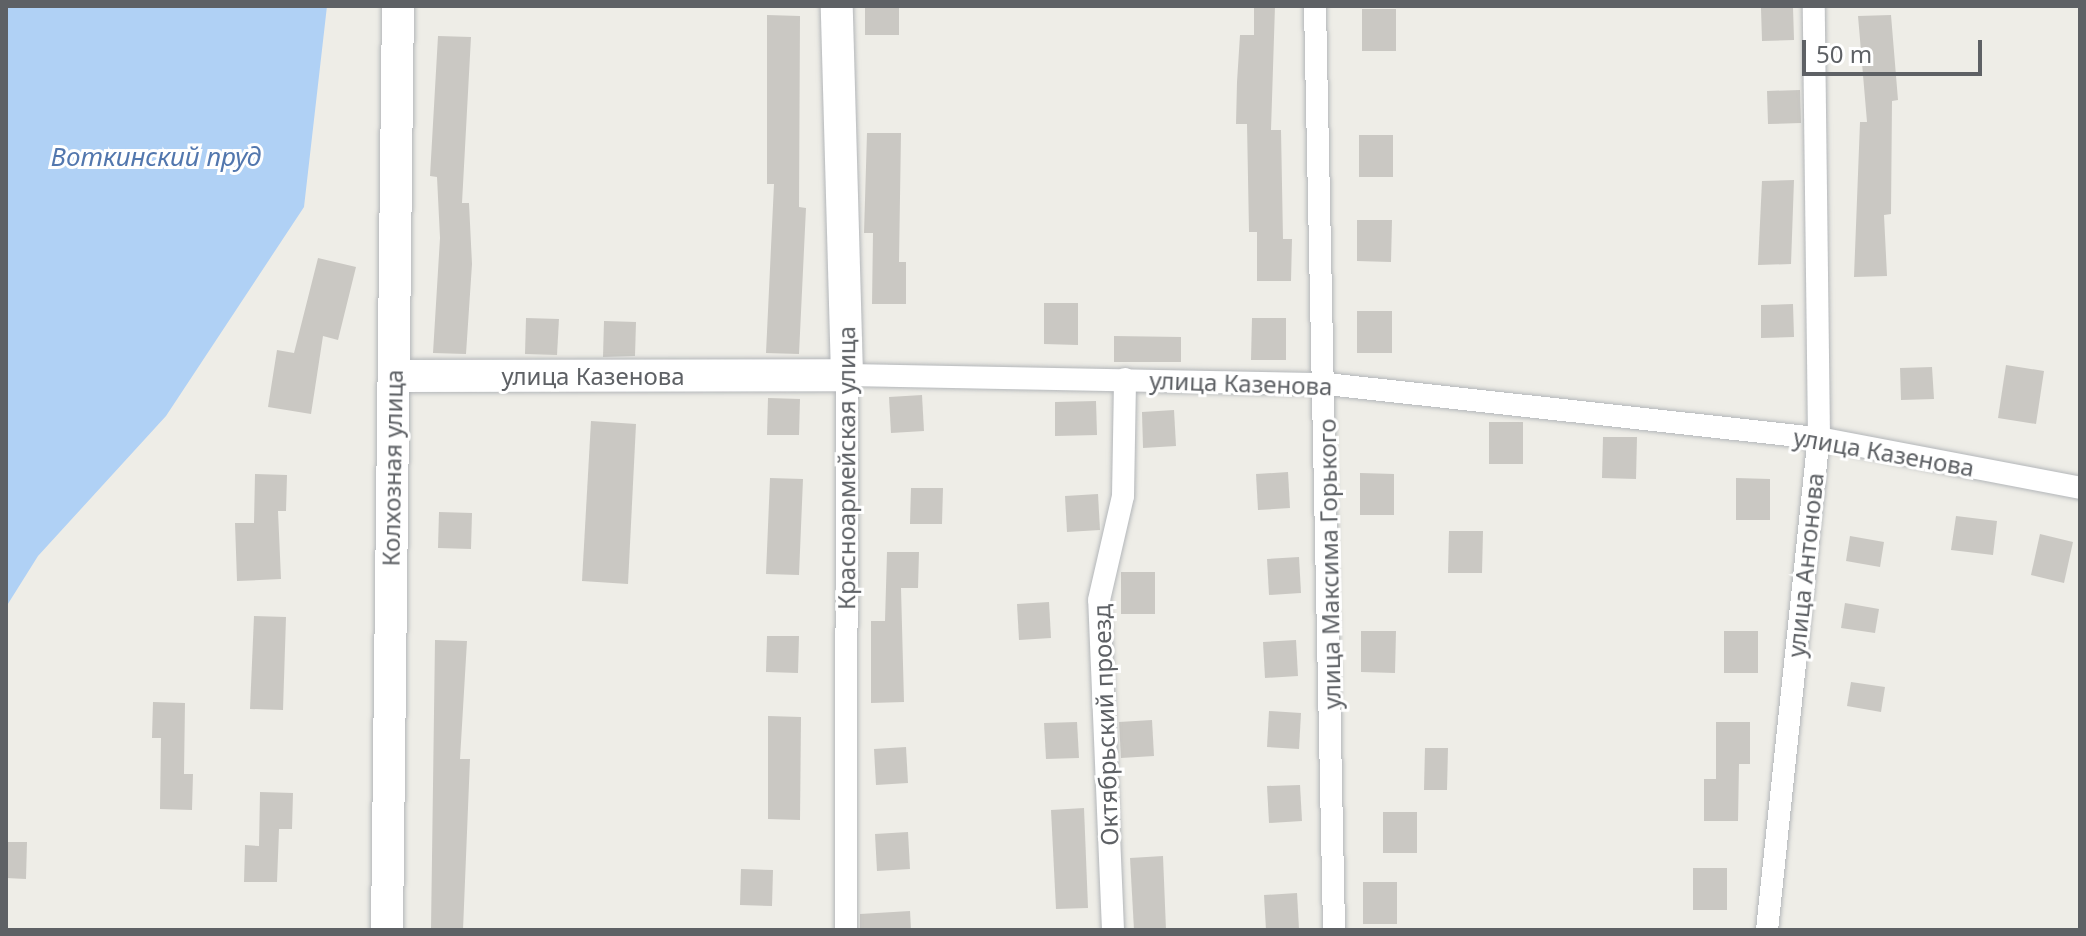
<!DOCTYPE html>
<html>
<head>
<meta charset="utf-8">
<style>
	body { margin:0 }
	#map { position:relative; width:2086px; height:936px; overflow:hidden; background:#eeede7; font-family:"Noto Sans",sans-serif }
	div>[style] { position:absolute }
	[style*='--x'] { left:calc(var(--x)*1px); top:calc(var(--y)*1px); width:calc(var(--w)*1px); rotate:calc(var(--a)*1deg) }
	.water>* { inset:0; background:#b0d1f5 }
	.building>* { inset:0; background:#cac8c3 }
	.roads { filter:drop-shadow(0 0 2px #b3b6b9) drop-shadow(0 0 2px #b3b6b9) }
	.street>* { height:22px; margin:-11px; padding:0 11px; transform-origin:11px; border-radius:11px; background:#fff }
	.secondary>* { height:32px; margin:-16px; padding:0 16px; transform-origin:16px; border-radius:16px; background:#fff }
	span { translate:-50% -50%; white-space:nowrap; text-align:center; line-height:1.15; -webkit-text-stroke:6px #fff; paint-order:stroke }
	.street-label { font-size:24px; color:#5e6165 }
	.water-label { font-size:26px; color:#5277ae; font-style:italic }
	.frame { position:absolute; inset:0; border:8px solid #5e6165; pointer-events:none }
	.scale { position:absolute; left:1802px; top:40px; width:180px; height:36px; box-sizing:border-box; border:4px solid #5e6165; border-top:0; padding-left:10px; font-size:24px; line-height:28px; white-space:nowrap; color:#5e6165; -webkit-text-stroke:6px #fff; paint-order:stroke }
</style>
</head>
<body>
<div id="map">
	<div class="water">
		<i style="clip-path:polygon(6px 6px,327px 6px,304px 207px,166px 416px,38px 556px,6px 607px)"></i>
	</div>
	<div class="building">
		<i style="clip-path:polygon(865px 6px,899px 6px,899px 35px,865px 35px)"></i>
		<i style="clip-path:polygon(1254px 6px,1275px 6px,1271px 130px,1281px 130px,1283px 239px,1292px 239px,1291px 281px,1257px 281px,1257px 232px,1249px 232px,1247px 124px,1236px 124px,1237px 82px,1240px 35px,1254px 35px)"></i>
		<i style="clip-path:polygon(1793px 7px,1794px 40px,1762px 41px,1761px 8px)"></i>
		<i style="clip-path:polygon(1362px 9px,1396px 9px,1396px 51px,1362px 51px)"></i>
		<i style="clip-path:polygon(767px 15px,800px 16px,799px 207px,806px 208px,799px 354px,766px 353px,774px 184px,767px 184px)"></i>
		<i style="clip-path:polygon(1891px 15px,1898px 100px,1892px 101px,1891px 214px,1884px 215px,1887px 276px,1854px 277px,1860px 122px,1867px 122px,1858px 16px)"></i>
		<i style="clip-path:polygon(438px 36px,471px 37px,462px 203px,469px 203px,472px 264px,466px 354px,433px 353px,440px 238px,437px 177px,430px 176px)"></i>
		<i style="clip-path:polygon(1800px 90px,1801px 123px,1768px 124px,1767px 91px)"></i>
		<i style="clip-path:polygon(867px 133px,901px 133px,899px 262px,906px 262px,906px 304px,872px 304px,873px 233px,864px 233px)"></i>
		<i style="clip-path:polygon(1359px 135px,1393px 135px,1393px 177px,1359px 177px)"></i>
		<i style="clip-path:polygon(1794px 180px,1791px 264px,1758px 265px,1762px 181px)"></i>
		<i style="clip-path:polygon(1357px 220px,1392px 220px,1391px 262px,1357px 261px)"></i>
		<i style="clip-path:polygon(318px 258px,356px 267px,338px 340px,323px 336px,311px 414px,268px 407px,277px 350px,294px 353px)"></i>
		<i style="clip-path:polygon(1044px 303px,1078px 303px,1078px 345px,1044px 344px)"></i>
		<i style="clip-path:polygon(1793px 304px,1794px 337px,1761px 338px,1761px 305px)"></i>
		<i style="clip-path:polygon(1357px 311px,1392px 311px,1392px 353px,1357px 353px)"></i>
		<i style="clip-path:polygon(526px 318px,559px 319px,557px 355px,525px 354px)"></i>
		<i style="clip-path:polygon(1252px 318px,1286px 318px,1286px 360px,1251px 360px)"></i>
		<i style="clip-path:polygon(604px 321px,636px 322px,635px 356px,603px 357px)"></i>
		<i style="clip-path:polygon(1114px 336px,1181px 337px,1181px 362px,1114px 362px)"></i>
		<i style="clip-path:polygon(2006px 365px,2044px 371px,2036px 424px,1998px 418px)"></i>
		<i style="clip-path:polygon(1932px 367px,1934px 399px,1901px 400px,1900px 368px)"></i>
		<i style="clip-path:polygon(922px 395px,924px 431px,891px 433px,889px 397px)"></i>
		<i style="clip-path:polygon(768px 398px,800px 399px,799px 435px,767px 435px)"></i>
		<i style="clip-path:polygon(1096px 401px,1097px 435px,1055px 436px,1055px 402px)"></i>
		<i style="clip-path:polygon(1174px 410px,1176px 446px,1143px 448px,1142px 412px)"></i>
		<i style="clip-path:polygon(591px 421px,636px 424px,628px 584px,582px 581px)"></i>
		<i style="clip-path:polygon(1489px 422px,1523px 422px,1523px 464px,1489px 464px)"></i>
		<i style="clip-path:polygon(1603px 437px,1637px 437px,1636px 479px,1602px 478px)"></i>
		<i style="clip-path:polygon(1288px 472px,1290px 508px,1258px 510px,1256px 474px)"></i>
		<i style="clip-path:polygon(1360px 473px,1394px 474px,1394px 515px,1360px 515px)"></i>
		<i style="clip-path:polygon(255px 474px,287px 475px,286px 511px,278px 511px,281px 579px,237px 581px,235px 523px,254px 523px)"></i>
		<i style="clip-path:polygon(770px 478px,803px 479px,799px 575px,766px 574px)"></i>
		<i style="clip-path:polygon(1736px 478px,1770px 479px,1770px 520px,1736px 520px)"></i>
		<i style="clip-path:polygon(911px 488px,943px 488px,942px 524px,910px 524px)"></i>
		<i style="clip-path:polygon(1098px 494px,1100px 530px,1067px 532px,1065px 496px)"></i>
		<i style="clip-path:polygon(439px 512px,472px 513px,471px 549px,438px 548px)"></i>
		<i style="clip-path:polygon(1956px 516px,1997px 521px,1993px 555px,1951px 550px)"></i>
		<i style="clip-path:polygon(1449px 531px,1483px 531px,1482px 573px,1448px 573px)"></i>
		<i style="clip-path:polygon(2040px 534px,2073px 542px,2064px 583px,2031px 575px)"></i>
		<i style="clip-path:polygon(1850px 536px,1884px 542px,1880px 567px,1846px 561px)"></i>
		<i style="clip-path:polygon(887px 552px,919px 552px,918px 588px,901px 588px,904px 702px,871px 703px,871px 621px,885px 621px)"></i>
		<i style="clip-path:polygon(1299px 557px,1301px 593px,1269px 595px,1267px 559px)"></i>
		<i style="clip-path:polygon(1121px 572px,1155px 572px,1155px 614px,1121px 614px)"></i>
		<i style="clip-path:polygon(1049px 602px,1051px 638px,1019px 640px,1017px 604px)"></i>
		<i style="clip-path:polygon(1845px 603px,1879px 609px,1875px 633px,1841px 628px)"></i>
		<i style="clip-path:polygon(254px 616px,286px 617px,283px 710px,250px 709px)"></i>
		<i style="clip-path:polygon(1361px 631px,1396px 631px,1395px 673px,1361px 672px)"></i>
		<i style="clip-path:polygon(1724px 631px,1758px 631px,1758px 673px,1724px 673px)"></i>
		<i style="clip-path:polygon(767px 636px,799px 636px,798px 673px,766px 672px)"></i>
		<i style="clip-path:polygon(435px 640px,467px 641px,460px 759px,470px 759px,463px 930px,431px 930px)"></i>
		<i style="clip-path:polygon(1296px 640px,1298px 676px,1265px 678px,1263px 642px)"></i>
		<i style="clip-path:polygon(1851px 682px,1885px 687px,1881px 712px,1847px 706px)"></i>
		<i style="clip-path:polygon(153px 702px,185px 703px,184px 774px,193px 774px,192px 810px,160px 809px,161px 738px,152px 738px)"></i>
		<i style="clip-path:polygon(1269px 711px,1301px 713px,1299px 749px,1267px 747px)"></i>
		<i style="clip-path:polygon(768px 716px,801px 717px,800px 820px,768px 819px)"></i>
		<i style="clip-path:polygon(1152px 720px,1154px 756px,1121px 758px,1119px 722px)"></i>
		<i style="clip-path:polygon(1077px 722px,1079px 758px,1046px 759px,1044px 723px)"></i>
		<i style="clip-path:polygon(1716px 722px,1750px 722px,1750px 764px,1739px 764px,1738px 821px,1704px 821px,1704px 779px,1716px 779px)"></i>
		<i style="clip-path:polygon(906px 747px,908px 783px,876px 785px,874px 749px)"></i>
		<i style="clip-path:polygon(1425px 748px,1448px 748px,1447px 790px,1424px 790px)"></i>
		<i style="clip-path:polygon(1300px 785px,1302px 821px,1269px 823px,1267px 786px)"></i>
		<i style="clip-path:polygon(260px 792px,293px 793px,292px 829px,279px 829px,277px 882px,244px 882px,245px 845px,259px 846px)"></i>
		<i style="clip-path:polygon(1084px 808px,1088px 908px,1056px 909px,1051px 810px)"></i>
		<i style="clip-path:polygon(1383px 812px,1417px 812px,1417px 853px,1383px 853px)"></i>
		<i style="clip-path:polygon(908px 832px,910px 869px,877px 871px,875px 834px)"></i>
		<i style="clip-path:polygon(6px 842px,27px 842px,26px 879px,6px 878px)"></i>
		<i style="clip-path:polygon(1163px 856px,1166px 930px,1134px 930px,1130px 858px)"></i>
		<i style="clip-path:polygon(1693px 868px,1727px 868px,1727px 910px,1693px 910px)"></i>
		<i style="clip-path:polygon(741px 869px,773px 870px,772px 906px,740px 905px)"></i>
		<i style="clip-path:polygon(1363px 882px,1397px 882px,1397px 924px,1363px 924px)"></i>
		<i style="clip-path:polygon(1297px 893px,1299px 929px,1266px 930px,1264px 895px)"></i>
		<i style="clip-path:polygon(910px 911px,911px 930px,860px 930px,860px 914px)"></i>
	</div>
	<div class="roads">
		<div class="street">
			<i style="--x:1315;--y:6;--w:924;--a:88.82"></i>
			<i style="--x:846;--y:930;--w:555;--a:-89.9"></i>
			<i style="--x:847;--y:375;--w:480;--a:1.1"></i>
			<i style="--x:1327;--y:384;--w:495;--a:6.3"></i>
			<i style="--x:1819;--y:438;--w:266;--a:10.8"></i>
			<i style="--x:1113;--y:930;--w:330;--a:-92.4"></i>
			<i style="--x:1099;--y:600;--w:107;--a:-77"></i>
			<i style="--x:1123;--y:496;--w:117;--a:-89"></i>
			<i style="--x:1767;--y:930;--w:495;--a:-84"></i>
			<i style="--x:1819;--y:438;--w:432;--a:-90.7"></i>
		</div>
		<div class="secondary">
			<i style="--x:394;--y:376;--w:453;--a:-0.1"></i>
			<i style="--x:847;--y:375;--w:369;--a:-91.6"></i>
			<i style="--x:387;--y:930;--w:924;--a:-89.32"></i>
		</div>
	</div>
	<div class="street-label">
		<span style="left:593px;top:376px">улица Казенова</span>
		<span style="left:1241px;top:383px;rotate:2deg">улица Казенова</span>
		<span style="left:1884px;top:452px;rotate:10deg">улица Казенова</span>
		<span style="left:392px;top:468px;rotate:-89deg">Колхозная улица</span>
		<span style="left:846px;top:468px;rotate:-90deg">Красноармейская улица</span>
		<span style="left:1329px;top:564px;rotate:-91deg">улица Максима Горького</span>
		<span style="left:1805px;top:565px;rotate:-84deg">улица Антонова</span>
		<span style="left:1105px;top:725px;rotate:-92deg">Октябрьский проезд</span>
	</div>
	<div class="water-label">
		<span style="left:156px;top:157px">Воткинский пруд</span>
	</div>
	<div class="frame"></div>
	<div class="scale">50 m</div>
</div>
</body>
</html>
